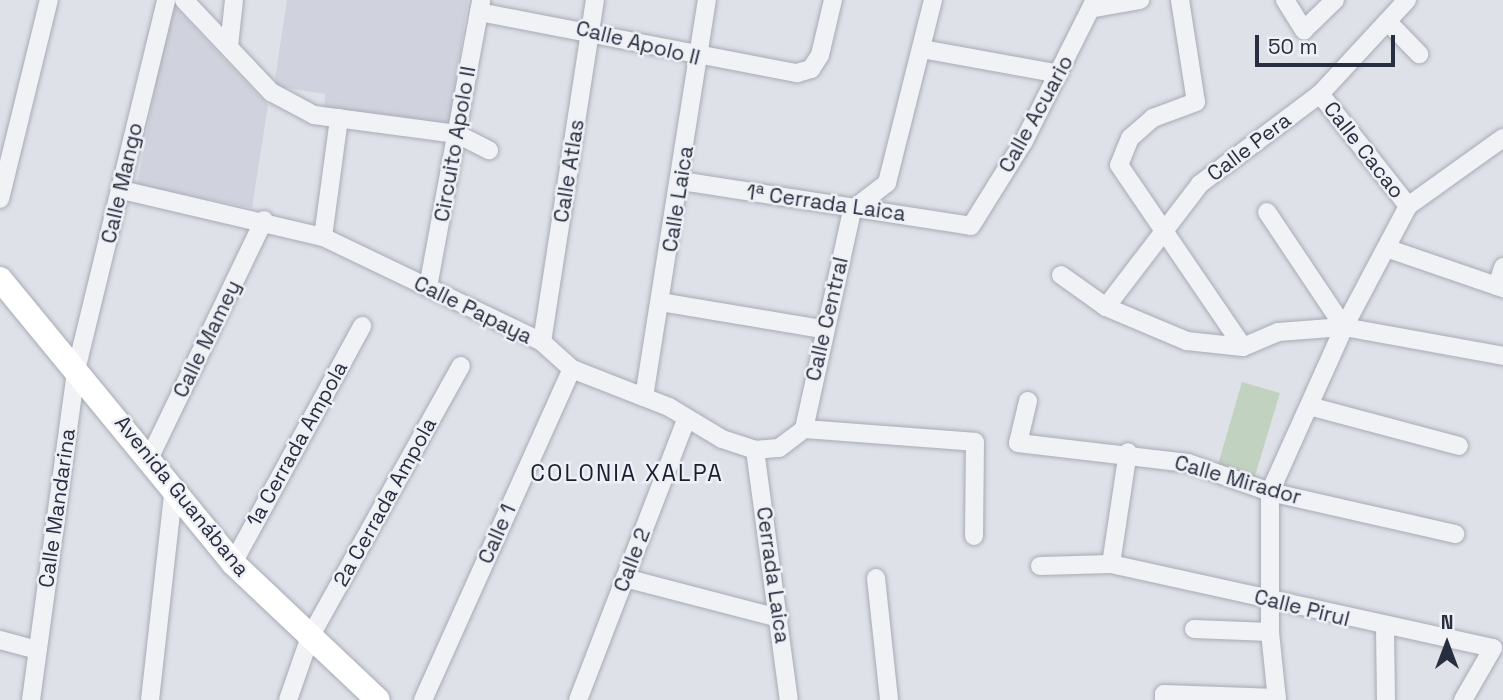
<!DOCTYPE html>
<html>
<head>
<meta charset="utf-8">
<style>
	body { margin:0 }
	#map { position:relative; width:1503px; height:700px; overflow:hidden; background:#dee1e8; font-family:"Space Grotesk",sans-serif }
	div>[style] { position:absolute }
	[style*='--x'] { left:calc(var(--x)*1px); top:calc(var(--y)*1px); width:calc(var(--w)*1px); rotate:calc(var(--a)*1deg) }
	.built>* { inset:0; background:#d0d3dd }
	.green>* { inset:0; background:#c2d2c0 }
	.roads { filter:drop-shadow(0 0 2px #a7abb5) drop-shadow(0 0 2px #a7abb5) }
	.street>* { height:18px; margin:-9px; padding:0 9px; transform-origin:9px; border-radius:9px; background:#f1f2f6 }
	.secondary>* { height:24px; margin:-12px; padding:0 12px; transform-origin:12px; border-radius:12px; background:#fff }
	span { translate:-50% -50%; white-space:nowrap; text-align:center; line-height:1.15; -webkit-text-stroke:5px #eef0f5; paint-order:stroke }
	.street-label { font-size:21px; color:#282d3f }
	.neighbourhood-label { font-size:23px; color:#1a1e2f; letter-spacing:2px }
	.north { position:absolute; left:1412px; top:609px; width:70px; height:70px; -webkit-text-stroke:5px #eef0f5; paint-order:stroke; rotate:0deg; font-size:19px; font-weight:700; line-height:28px; text-align:center; color:#282d3f }
	.north::after { content:''; display:block; margin:auto; width:24px; height:32px; background:#282d3f; clip-path:polygon(50% 0,100% 100%,50% 72%,0 100%) }
	.scale { position:absolute; left:1255px; top:35px; width:140px; height:32px; box-sizing:border-box; border:4px solid #282d3f; border-top:0; padding-left:9px; font-size:21px; line-height:24px; white-space:nowrap; color:#282d3f; -webkit-text-stroke:5px #eef0f5; paint-order:stroke }
</style>
</head>
<body>
<div id="map">
	<div class="built">
		<i style="clip-path:polygon(287px 0,468px 0,449px 126px,324px 108px,325px 94px,274px 86px)"></i>
		<i style="clip-path:polygon(171px 3px,268px 105px,252px 208px,137px 185px)"></i>
	</div>
	<div class="green">
		<i style="clip-path:polygon(1242px 382px,1280px 393px,1254px 479px,1217px 468px)"></i>
	</div>
	<div class="roads">
		<div class="street">
			<i style="--x:184;--y:0;--w:127;--a:46.6"></i>
			<i style="--x:271;--y:92;--w:49;--a:28.1"></i>
			<i style="--x:314;--y:115;--w:144;--a:7.6"></i>
			<i style="--x:457;--y:134;--w:36;--a:27"></i>
			<i style="--x:1180;--y:0;--w:103;--a:81.1"></i>
			<i style="--x:1196;--y:102;--w:46;--a:159.6"></i>
			<i style="--x:1153;--y:118;--w:30;--a:139"></i>
			<i style="--x:1130;--y:138;--w:29;--a:112"></i>
			<i style="--x:1119;--y:165;--w:220;--a:55.7"></i>
			<i style="--x:1243;--y:347;--w:38;--a:-23"></i>
			<i style="--x:1278;--y:332;--w:66;--a:-4.3"></i>
			<i style="--x:1344;--y:327;--w:162;--a:10.3"></i>
			<i style="--x:1285;--y:0;--w:36;--a:58"></i>
			<i style="--x:1304;--y:30;--w:43;--a:-44.1"></i>
			<i style="--x:1095;--y:8;--w:46;--a:-10.1"></i>
			<i style="--x:479;--y:12;--w:324;--a:10.9"></i>
			<i style="--x:797;--y:73;--w:15;--a:-16"></i>
			<i style="--x:811;--y:69;--w:17;--a:-57"></i>
			<i style="--x:820;--y:55;--w:57;--a:-76.7"></i>
			<i style="--x:1388;--y:22;--w:45;--a:45.9"></i>
			<i style="--x:229;--y:46;--w:46;--a:-83.8"></i>
			<i style="--x:922;--y:49;--w:139;--a:10.3"></i>
			<i style="--x:1320;--y:94;--w:142;--a:51.8"></i>
			<i style="--x:681;--y:181;--w:293;--a:8.8"></i>
			<i style="--x:971;--y:226;--w:100;--a:-58.1"></i>
			<i style="--x:1024;--y:141;--w:158;--a:-63.3"></i>
			<i style="--x:122;--y:190;--w:206;--a:13.2"></i>
			<i style="--x:323;--y:237;--w:243;--a:25.6"></i>
			<i style="--x:542;--y:342;--w:40;--a:42"></i>
			<i style="--x:572;--y:369;--w:104;--a:21.4"></i>
			<i style="--x:669;--y:407;--w:62;--a:31.1"></i>
			<i style="--x:722;--y:439;--w:35;--a:18"></i>
			<i style="--x:755;--y:450;--w:24;--a:-5"></i>
			<i style="--x:779;--y:448;--w:31;--a:-37"></i>
			<i style="--x:0;--y:199;--w:205;--a:-76.2"></i>
			<i style="--x:1267;--y:212;--w:138;--a:56.2"></i>
			<i style="--x:323;--y:237;--w:120;--a:-82.3"></i>
			<i style="--x:1386;--y:248;--w:124;--a:18.9"></i>
			<i style="--x:1061;--y:275;--w:55;--a:35.4"></i>
			<i style="--x:1106;--y:307;--w:88;--a:22.8"></i>
			<i style="--x:1187;--y:341;--w:56;--a:6.1"></i>
			<i style="--x:1497;--y:286;--w:20;--a:-72"></i>
			<i style="--x:428;--y:287;--w:292;--a:-79.5"></i>
			<i style="--x:661;--y:302;--w:164;--a:9.5"></i>
			<i style="--x:1106;--y:307;--w:155;--a:-52.6"></i>
			<i style="--x:1200;--y:184;--w:150;--a:-36.9"></i>
			<i style="--x:1320;--y:94;--w:128;--a:-47.2"></i>
			<i style="--x:542;--y:342;--w:346;--a:-81.2"></i>
			<i style="--x:644;--y:397;--w:402;--a:-81"></i>
			<i style="--x:1028;--y:401;--w:43;--a:103.4"></i>
			<i style="--x:1018;--y:443;--w:171;--a:6.7"></i>
			<i style="--x:1188;--y:463;--w:87;--a:19.5"></i>
			<i style="--x:1270;--y:492;--w:190;--a:12.8"></i>
			<i style="--x:1309;--y:406;--w:155;--a:14.9"></i>
			<i style="--x:804;--y:429;--w:224;--a:-77.6"></i>
			<i style="--x:852;--y:210;--w:44;--a:-37.6"></i>
			<i style="--x:887;--y:183;--w:189;--a:-75.9"></i>
			<i style="--x:804;--y:429;--w:171;--a:4.3"></i>
			<i style="--x:975;--y:442;--w:94;--a:90.6"></i>
			<i style="--x:755;--y:450;--w:252;--a:82.3"></i>
			<i style="--x:150;--y:457;--w:263;--a:-64.3"></i>
			<i style="--x:233;--y:563;--w:270;--a:-61.4"></i>
			<i style="--x:1111;--y:564;--w:113;--a:-81.4"></i>
			<i style="--x:1040;--y:566;--w:71;--a:-1.6"></i>
			<i style="--x:1111;--y:564;--w:391;--a:12.4"></i>
			<i style="--x:1493;--y:648;--w:60;--a:120"></i>
			<i style="--x:625;--y:578;--w:159;--a:14.6"></i>
			<i style="--x:876;--y:578;--w:123;--a:83.9"></i>
			<i style="--x:1194;--y:629;--w:76;--a:2.3"></i>
			<i style="--x:1385;--y:629;--w:71;--a:89.2"></i>
			<i style="--x:0;--y:640;--w:38;--a:15"></i>
			<i style="--x:31;--y:700;--w:337;--a:-82.2"></i>
			<i style="--x:77;--y:366;--w:377;--a:-76.3"></i>
			<i style="--x:150;--y:700;--w:214;--a:-83.6"></i>
			<i style="--x:288;--y:700;--w:67;--a:-70.8"></i>
			<i style="--x:310;--y:637;--w:310;--a:-60.9"></i>
			<i style="--x:423;--y:700;--w:363;--a:-65.8"></i>
			<i style="--x:578;--y:700;--w:300;--a:-68.9"></i>
			<i style="--x:1164;--y:700;--w:6;--a:-90"></i>
			<i style="--x:1164;--y:694;--w:113;--a:2"></i>
			<i style="--x:1277;--y:700;--w:68;--a:-95.9"></i>
			<i style="--x:1270;--y:632;--w:140;--a:-90"></i>
			<i style="--x:1270;--y:492;--w:181;--a:-65.8"></i>
			<i style="--x:1344;--y:327;--w:137;--a:-62.1"></i>
			<i style="--x:1408;--y:206;--w:117;--a:-35.6"></i>
		</div>
		<div class="secondary">
			<i style="--x:0;--y:279;--w:367;--a:50.6"></i>
			<i style="--x:233;--y:563;--w:199;--a:43.4"></i>
		</div>
	</div>
	<div class="street-label">
		<span style="left:638px;top:43px;rotate:14deg">Calle Apolo II</span>
		<span style="left:1036px;top:114px;rotate:-61deg">Calle Acuario</span>
		<span style="left:455px;top:144px;rotate:-80deg">Circuito Apolo II</span>
		<span style="left:1249px;top:147px;rotate:-37deg">Calle Pera</span>
		<span style="left:1364px;top:150px;rotate:52deg">Calle Cacao</span>
		<span style="left:569px;top:171px;rotate:-81deg">Calle Atlas</span>
		<span style="left:122px;top:183px;rotate:-77deg">Calle Mango</span>
		<span style="left:678px;top:199px;rotate:-81deg">Calle Laica</span>
		<span style="left:826px;top:203px;rotate:8deg">1ª Cerrada Laica</span>
		<span style="left:473px;top:310px;rotate:26deg">Calle Papaya</span>
		<span style="left:827px;top:319px;rotate:-77deg">Calle Central</span>
		<span style="left:207px;top:339px;rotate:-64deg">Calle Mamey</span>
		<span style="left:297px;top:444px;rotate:-61deg">1a Cerrada Ampola</span>
		<span style="left:1238px;top:480px;rotate:16deg">Calle Mirador</span>
		<span style="left:182px;top:496px;rotate:51deg">Avenida Guanábana</span>
		<span style="left:385px;top:502px;rotate:-61deg">2a Cerrada Ampola</span>
		<span style="left:57px;top:508px;rotate:-82deg">Calle Mandarina</span>
		<span style="left:497px;top:534px;rotate:-66deg">Calle 1</span>
		<span style="left:632px;top:560px;rotate:-69deg">Calle 2</span>
		<span style="left:773px;top:575px;rotate:82deg">Cerrada Laica</span>
		<span style="left:1302px;top:608px;rotate:14deg">Calle Pirul</span>
	</div>
	<div class="neighbourhood-label">
		<span style="left:627px;top:473px">COLONIA XALPA</span>
	</div>
	<div class="north">N</div>
	<div class="scale">50 m</div>
</div>
</body>
</html>
